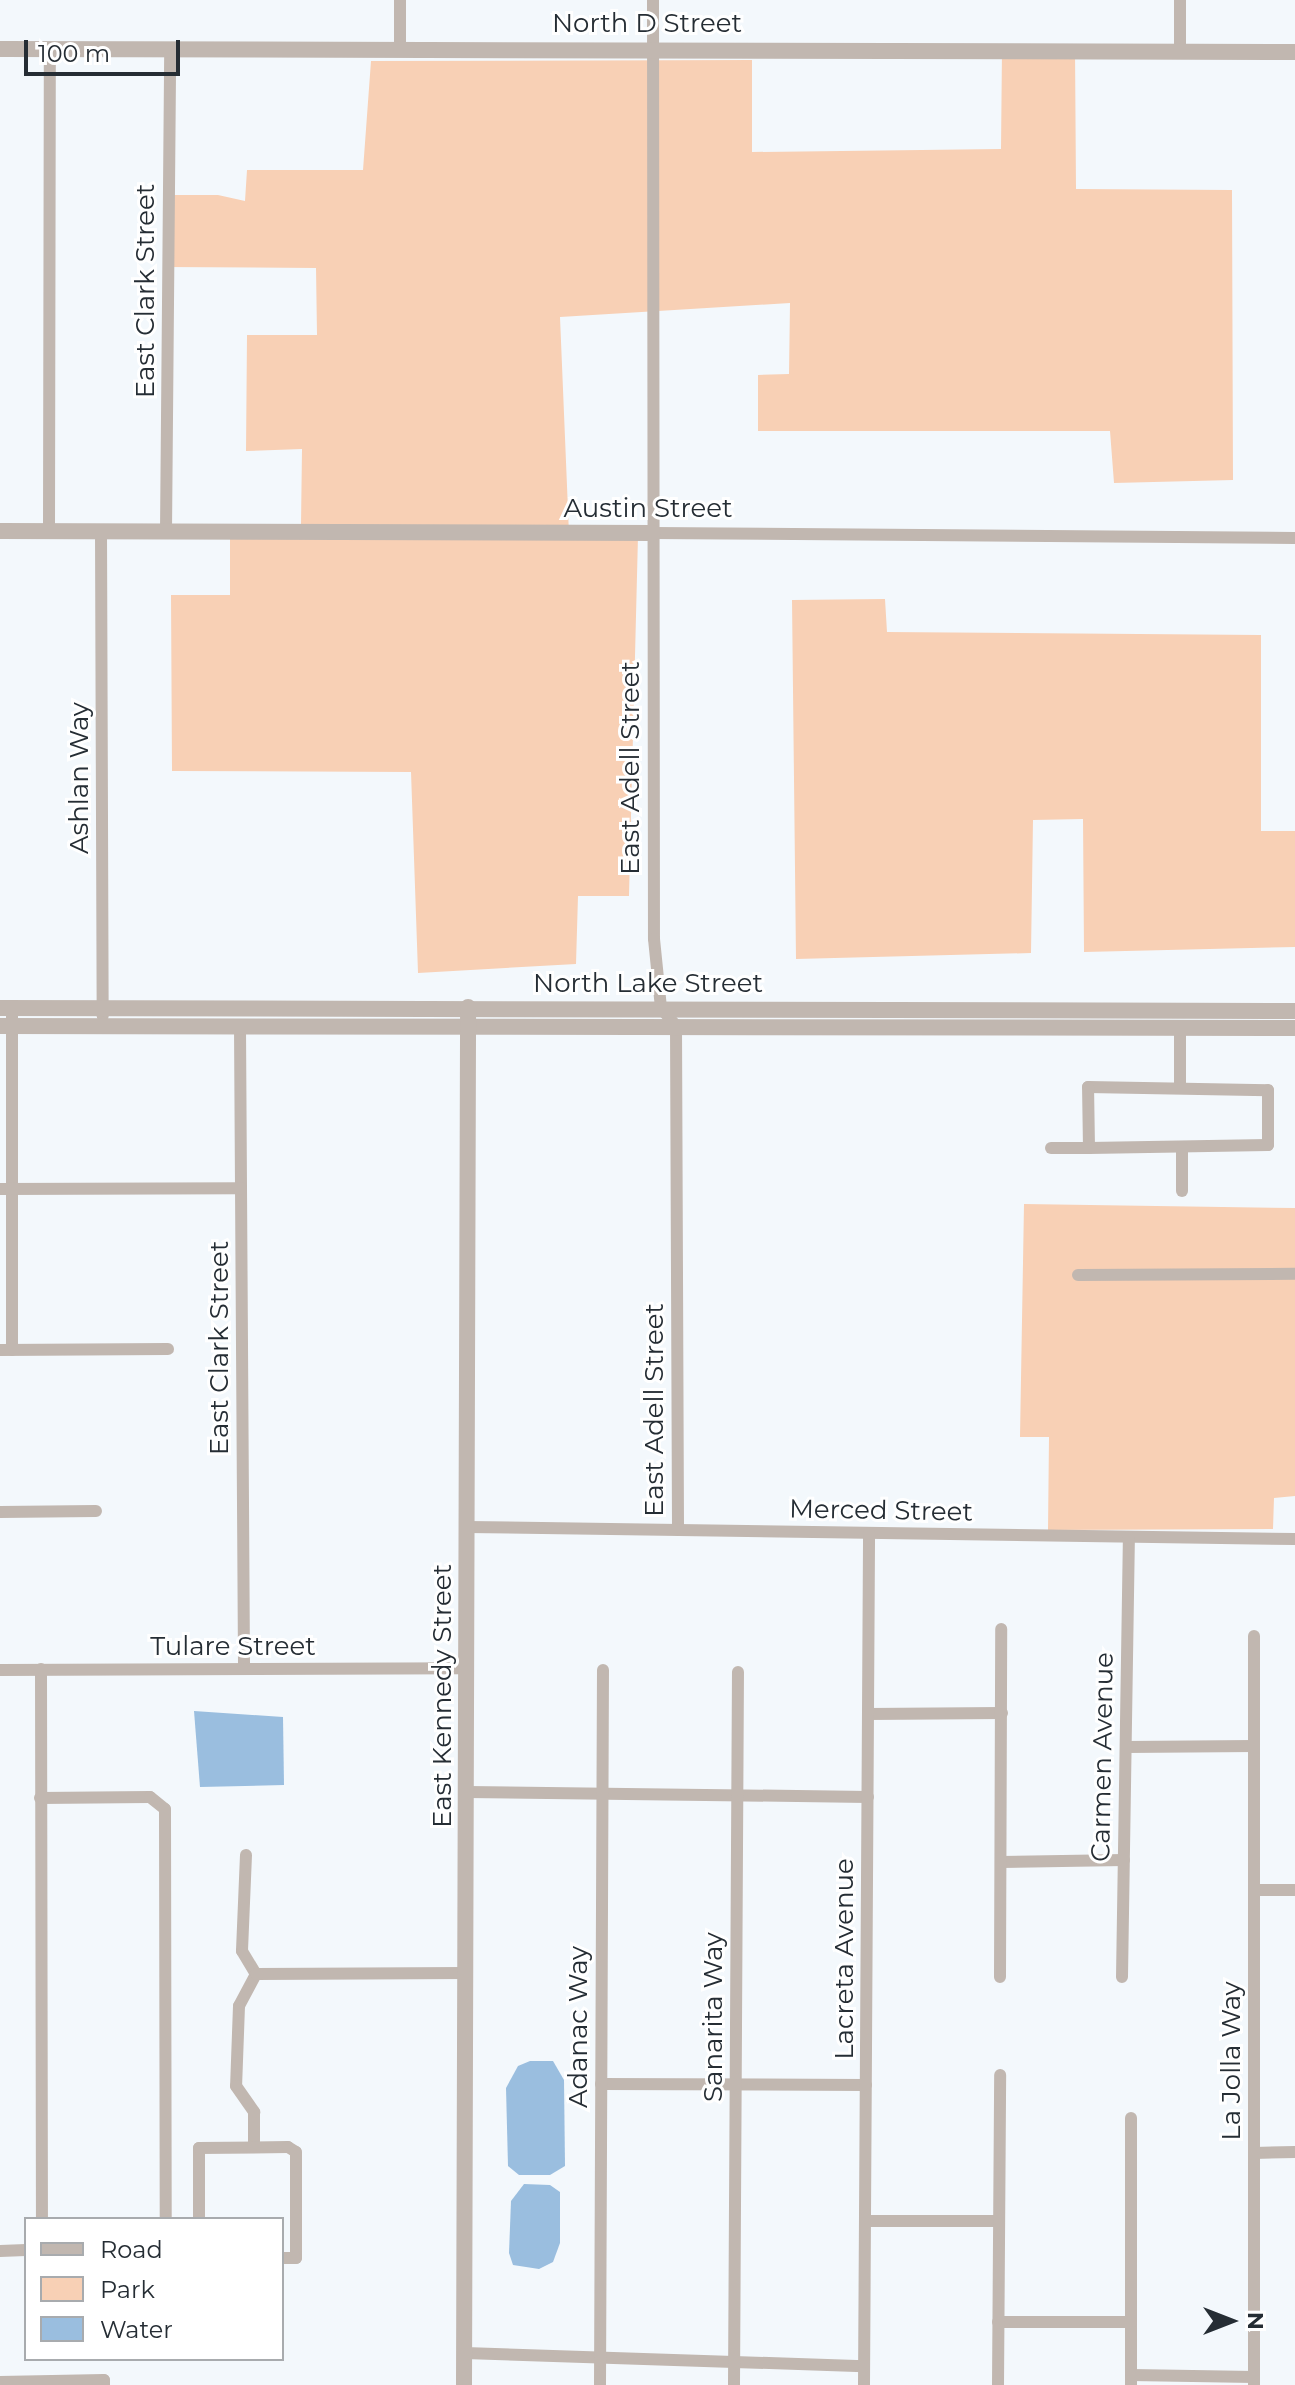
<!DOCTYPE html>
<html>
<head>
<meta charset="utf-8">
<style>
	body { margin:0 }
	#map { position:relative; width:1295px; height:2385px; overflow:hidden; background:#f3f8fc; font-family:Montserrat,sans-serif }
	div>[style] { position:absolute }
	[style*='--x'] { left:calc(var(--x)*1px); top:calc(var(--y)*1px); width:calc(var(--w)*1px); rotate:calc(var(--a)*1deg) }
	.green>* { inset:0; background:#f8d0b5 }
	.water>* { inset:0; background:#9abedf }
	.minor>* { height:12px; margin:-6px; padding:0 6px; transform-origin:6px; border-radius:6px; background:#c1b7b0 }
	.tertiary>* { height:16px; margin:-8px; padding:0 8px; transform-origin:8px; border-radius:8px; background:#c1b7b0 }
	span { translate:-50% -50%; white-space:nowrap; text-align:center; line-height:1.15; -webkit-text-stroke:6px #fff; paint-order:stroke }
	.street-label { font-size:26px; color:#252d34 }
	.legend { position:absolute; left:24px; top:2217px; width:260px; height:144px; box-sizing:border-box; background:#fff; border:2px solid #a8abae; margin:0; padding:10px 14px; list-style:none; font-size:24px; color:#252d34 }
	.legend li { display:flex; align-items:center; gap:16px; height:40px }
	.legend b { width:40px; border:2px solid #a8abae }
	.north { position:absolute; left:1191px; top:2281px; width:80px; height:80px; -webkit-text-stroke:6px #fff; paint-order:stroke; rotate:90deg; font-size:22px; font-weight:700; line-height:32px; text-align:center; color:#252d34 }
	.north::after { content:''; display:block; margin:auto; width:28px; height:36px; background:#252d34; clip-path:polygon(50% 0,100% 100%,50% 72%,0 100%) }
	.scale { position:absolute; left:24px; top:40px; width:156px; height:36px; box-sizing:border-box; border:4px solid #252d34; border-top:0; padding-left:10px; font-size:24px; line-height:28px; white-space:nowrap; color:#252d34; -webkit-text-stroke:6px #fff; paint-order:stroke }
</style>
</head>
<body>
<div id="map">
	<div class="green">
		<i style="clip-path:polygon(1002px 49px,1075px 49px,1076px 189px,1232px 190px,1233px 480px,1114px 483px,1110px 431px,758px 431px,758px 375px,789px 374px,790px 303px,560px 317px,569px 534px,638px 536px,629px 896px,578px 896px,576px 964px,418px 973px,411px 772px,172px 771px,171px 595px,230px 595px,230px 526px,301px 525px,302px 449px,246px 451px,247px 335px,317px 335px,316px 268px,164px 267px,164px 195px,218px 195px,245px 201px,247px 170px,363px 170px,371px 61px,752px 60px,752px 152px,1001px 149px)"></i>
		<i style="clip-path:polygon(885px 599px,887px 632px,1261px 635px,1261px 831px,1295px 831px,1295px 947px,1084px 952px,1083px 819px,1033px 820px,1031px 953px,796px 959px,792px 600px)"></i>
		<i style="clip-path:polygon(1024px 1204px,1295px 1208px,1295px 1496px,1274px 1498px,1273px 1529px,1048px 1530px,1049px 1437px,1020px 1437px)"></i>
	</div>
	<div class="water">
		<i style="clip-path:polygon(194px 1711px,283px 1717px,284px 1785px,200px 1787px)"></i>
		<i style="clip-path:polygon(530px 2061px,553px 2061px,564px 2080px,565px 2166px,550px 2175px,519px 2175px,508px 2166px,506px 2088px,518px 2066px)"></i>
		<i style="clip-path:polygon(524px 2184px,550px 2185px,560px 2192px,560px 2243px,553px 2262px,539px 2269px,513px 2265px,509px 2253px,511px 2201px)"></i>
	</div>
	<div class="minor">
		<i style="--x:653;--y:0;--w:939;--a:89.94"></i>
		<i style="--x:654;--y:939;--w:69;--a:84.2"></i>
		<i style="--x:661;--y:1008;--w:23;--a:50"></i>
		<i style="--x:676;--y:1026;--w:504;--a:89.77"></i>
		<i style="--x:400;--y:50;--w:50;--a:-90"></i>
		<i style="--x:1180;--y:51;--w:51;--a:-90"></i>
		<i style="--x:49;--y:531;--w:481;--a:-89.9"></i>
		<i style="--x:101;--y:532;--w:484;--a:89.8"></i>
		<i style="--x:166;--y:532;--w:482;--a:-89.5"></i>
		<i style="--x:653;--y:533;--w:642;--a:0.45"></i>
		<i style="--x:12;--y:1008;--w:342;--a:90"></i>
		<i style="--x:1180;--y:1026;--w:62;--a:90"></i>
		<i style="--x:240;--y:1027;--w:642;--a:89.64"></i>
		<i style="--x:1088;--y:1087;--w:180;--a:1"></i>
		<i style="--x:1268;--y:1090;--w:55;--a:90"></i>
		<i style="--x:1268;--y:1145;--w:179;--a:179"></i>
		<i style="--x:1089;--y:1148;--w:61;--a:-90.9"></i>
		<i style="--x:1051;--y:1148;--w:38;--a:0"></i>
		<i style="--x:0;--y:1189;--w:241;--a:-0.2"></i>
		<i style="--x:1182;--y:1191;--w:44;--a:-90"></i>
		<i style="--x:1078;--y:1275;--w:217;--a:-0.3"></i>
		<i style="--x:0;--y:1350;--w:168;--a:-0.3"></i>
		<i style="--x:0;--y:1512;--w:96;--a:-0.6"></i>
		<i style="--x:467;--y:1527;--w:828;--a:0.83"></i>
		<i style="--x:41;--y:1669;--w:550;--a:89.9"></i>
		<i style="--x:0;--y:1670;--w:466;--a:-0.2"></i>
		<i style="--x:868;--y:1714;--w:134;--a:-0.4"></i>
		<i style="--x:1126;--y:1747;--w:128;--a:-0.4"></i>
		<i style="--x:467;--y:1792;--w:401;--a:0.7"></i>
		<i style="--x:40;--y:1798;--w:110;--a:-0.5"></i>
		<i style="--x:150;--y:1797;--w:19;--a:39"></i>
		<i style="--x:165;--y:1809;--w:410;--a:89.9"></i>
		<i style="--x:246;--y:1855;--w:96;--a:92.4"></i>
		<i style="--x:242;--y:1951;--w:27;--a:59"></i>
		<i style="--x:256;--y:1974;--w:36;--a:118"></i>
		<i style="--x:239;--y:2006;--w:80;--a:92.1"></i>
		<i style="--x:236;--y:2086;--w:32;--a:55"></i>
		<i style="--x:254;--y:2112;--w:33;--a:90"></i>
		<i style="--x:1001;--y:1862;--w:123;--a:-0.9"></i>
		<i style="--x:1254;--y:1890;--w:41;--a:0"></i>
		<i style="--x:256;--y:1974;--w:210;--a:-0.3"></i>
		<i style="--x:1000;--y:1977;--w:348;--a:-89.8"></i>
		<i style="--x:1122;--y:1977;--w:440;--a:-89.1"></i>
		<i style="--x:601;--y:2084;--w:265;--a:0.2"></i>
		<i style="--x:1131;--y:2118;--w:267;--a:90"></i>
		<i style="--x:1254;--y:2153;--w:41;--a:-1.4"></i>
		<i style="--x:199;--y:2219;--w:71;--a:-90"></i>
		<i style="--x:199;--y:2148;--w:89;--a:-0.6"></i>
		<i style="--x:288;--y:2147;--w:9;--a:32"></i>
		<i style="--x:296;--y:2152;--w:106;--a:90"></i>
		<i style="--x:296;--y:2258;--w:14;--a:180"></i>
		<i style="--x:865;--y:2221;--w:134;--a:0"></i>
		<i style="--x:0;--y:2251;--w:26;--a:-2"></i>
		<i style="--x:998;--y:2322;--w:133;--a:0"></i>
		<i style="--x:465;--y:2353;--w:399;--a:1.9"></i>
		<i style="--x:1131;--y:2375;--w:123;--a:0.9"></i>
		<i style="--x:0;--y:2382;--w:104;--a:-1.1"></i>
		<i style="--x:104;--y:2380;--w:5;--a:90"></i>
		<i style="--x:600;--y:2385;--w:715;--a:-89.76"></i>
		<i style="--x:734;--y:2385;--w:713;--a:-89.68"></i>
		<i style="--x:864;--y:2385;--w:852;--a:-89.66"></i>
		<i style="--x:998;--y:2385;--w:310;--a:-89.6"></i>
		<i style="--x:1254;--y:2385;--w:749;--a:-90"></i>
	</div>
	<div class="tertiary">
		<i style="--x:0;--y:49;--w:1295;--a:0.13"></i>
		<i style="--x:0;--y:531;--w:653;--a:0.18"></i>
		<i style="--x:0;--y:1008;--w:1295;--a:0.13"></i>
		<i style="--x:0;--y:1026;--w:1295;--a:0.09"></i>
		<i style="--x:464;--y:2385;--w:1378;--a:-89.83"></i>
	</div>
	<div class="street-label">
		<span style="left:647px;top:24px">North D Street</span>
		<span style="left:146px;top:291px;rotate:-90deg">East Clark Street</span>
		<span style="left:648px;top:509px">Austin Street</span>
		<span style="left:631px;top:768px;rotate:-90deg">East Adell Street</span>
		<span style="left:80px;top:778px;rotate:-90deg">Ashlan Way</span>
		<span style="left:648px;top:984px">North Lake Street</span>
		<span style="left:220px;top:1348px;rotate:-90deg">East Clark Street</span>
		<span style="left:655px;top:1410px;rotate:-90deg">East Adell Street</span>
		<span style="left:881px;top:1511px;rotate:1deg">Merced Street</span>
		<span style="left:233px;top:1647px">Tulare Street</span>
		<span style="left:443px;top:1696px;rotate:-90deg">East Kennedy Street</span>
		<span style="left:1103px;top:1757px;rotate:-89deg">Carmen Avenue</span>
		<span style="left:845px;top:1959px;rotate:-90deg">Lacreta Avenue</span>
		<span style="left:714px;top:2017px;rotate:-90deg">Sanarita Way</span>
		<span style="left:579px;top:2027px;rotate:-90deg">Adanac Way</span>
		<span style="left:1232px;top:2061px;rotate:-90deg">La Jolla Way</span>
	</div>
	<ul class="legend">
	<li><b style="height:10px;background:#c1b7b0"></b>Road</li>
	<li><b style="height:22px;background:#f8d0b5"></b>Park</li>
	<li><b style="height:22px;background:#9abedf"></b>Water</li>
	</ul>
	<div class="north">N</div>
	<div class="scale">100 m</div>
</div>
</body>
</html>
